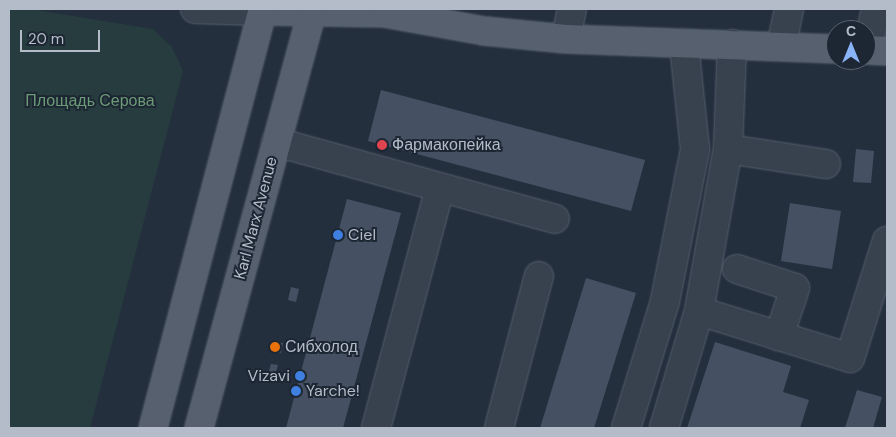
<!DOCTYPE html>
<html>
<head>
<meta charset="utf-8">
<style>
	body { margin:0 }
	#map { position:relative; width:896px; height:437px; overflow:hidden; background:#242f3e; font-family:"DM Sans",sans-serif }
	div>[style] { position:absolute }
	[style*='--x'] { left:calc(var(--x)*1px); top:calc(var(--y)*1px); width:calc(var(--w)*1px); rotate:calc(var(--a)*1deg) }
	.green>* { inset:0; background:#263c3f }
	.building>* { inset:0; background:#455162 }
	.roads { filter:drop-shadow(0 0 1px #565f6c) drop-shadow(0 0 1px #565f6c) }
	.minor>* { height:28px; margin:-14px; padding:0 14px; transform-origin:14px; border-radius:14px; background:#38414e }
	.major>* { height:28px; margin:-14px; padding:0 14px; transform-origin:14px; border-radius:14px; background:#56606e }
	.dots>* { width:14px; height:14px; translate:-50% -50%; box-sizing:border-box; border:2px solid #1d2633; border-radius:50% }
	span { translate:-50% -50%; white-space:nowrap; text-align:center; line-height:1.15; -webkit-text-stroke:4px #1d2633; paint-order:stroke }
	.park-label { font-size:16px; color:#6b9a76 }
	.poi-label { font-size:16px; color:#b4bcc9 }
	.left { translate:0 -50%; text-align:left }
	.right { translate:-100% -50%; text-align:right }
	.street-label { font-size:16px; color:#b4bcc9 }
	.frame { position:absolute; inset:0; border:10px solid #b4bcc9; pointer-events:none }
	.north { position:absolute; left:826px; top:20px; width:50px; height:50px; box-sizing:border-box; background:#1d2633; border:1px solid #59626f; border-radius:50%; rotate:0deg; font-size:14px; font-weight:700; line-height:20px; text-align:center; color:#b4bcc9 }
	.north::after { content:''; display:block; margin:auto; width:18px; height:22px; background:#8ab4f8; clip-path:polygon(50% 0,100% 100%,50% 72%,0 100%) }
	.scale { position:absolute; left:20px; top:30px; width:80px; height:22px; box-sizing:border-box; border:2px solid #b4bcc9; border-top:0; padding-left:6px; font-size:15px; line-height:18px; white-space:nowrap; color:#b4bcc9; -webkit-text-stroke:4px #1d2633; paint-order:stroke }
</style>
</head>
<body>
<div id="map">
	<div class="green">
		<i style="clip-path:polygon(9px 9px,30px 9px,153px 29px,172px 47px,183px 71px,90px 428px,9px 428px)"></i>
	</div>
	<div class="building">
		<i style="clip-path:polygon(381px 90px,645px 160px,631px 211px,368px 141px)"></i>
		<i style="clip-path:polygon(856px 149px,874px 151px,871px 183px,853px 182px)"></i>
		<i style="clip-path:polygon(347px 199px,401px 213px,343px 428px,286px 428px)"></i>
		<i style="clip-path:polygon(790px 203px,841px 211px,832px 269px,781px 261px)"></i>
		<i style="clip-path:polygon(586px 278px,636px 293px,594px 428px,540px 428px)"></i>
		<i style="clip-path:polygon(291px 287px,299px 289px,296px 302px,288px 300px)"></i>
		<i style="clip-path:polygon(276px 342px,283px 343px,281px 353px,274px 352px)"></i>
		<i style="clip-path:polygon(715px 342px,791px 366px,783px 392px,809px 400px,800px 428px,687px 428px)"></i>
		<i style="clip-path:polygon(271px 364px,278px 365px,275px 376px,268px 375px)"></i>
		<i style="clip-path:polygon(857px 390px,882px 397px,873px 428px,845px 428px)"></i>
	</div>
	<div class="roads">
		<div class="minor">
			<i style="--x:195;--y:9;--w:68;--a:1.7"></i>
			<i style="--x:566;--y:39;--w:31;--a:-79"></i>
			<i style="--x:781;--y:47;--w:39;--a:-78"></i>
			<i style="--x:867;--y:50;--w:42;--a:-77.6"></i>
			<i style="--x:276;--y:142;--w:289;--a:15.4"></i>
			<i style="--x:728;--y:149;--w:99;--a:8.7"></i>
			<i style="--x:737;--y:269;--w:61;--a:18.1"></i>
			<i style="--x:795;--y:288;--w:51;--a:108.4"></i>
			<i style="--x:699;--y:311;--w:158;--a:17.3"></i>
			<i style="--x:850;--y:358;--w:123;--a:-72.5"></i>
			<i style="--x:376;--y:428;--w:248;--a:-75.1"></i>
			<i style="--x:499;--y:428;--w:157;--a:-75.3"></i>
			<i style="--x:626;--y:428;--w:133;--a:-72.9"></i>
			<i style="--x:665;--y:301;--w:155;--a:-78.8"></i>
			<i style="--x:695;--y:149;--w:106;--a:-96"></i>
			<i style="--x:664;--y:428;--w:122;--a:-73.3"></i>
			<i style="--x:699;--y:311;--w:165;--a:-79.9"></i>
			<i style="--x:728;--y:149;--w:105;--a:-87.8"></i>
		</div>
		<div class="major">
			<i style="--x:263;--y:11;--w:121;--a:0.9"></i>
			<i style="--x:384;--y:13;--w:102;--a:10.2"></i>
			<i style="--x:484;--y:31;--w:82;--a:5.6"></i>
			<i style="--x:566;--y:39;--w:270;--a:2.1"></i>
			<i style="--x:866;--y:50;--w:21;--a:3"></i>
			<i style="--x:153;--y:428;--w:433;--a:-75.3"></i>
			<i style="--x:199;--y:428;--w:434;--a:-74.8"></i>
		</div>
	</div>
	<div class="dots">
		<i style="left:382px;top:145px;background:#e0444e"></i>
		<i style="left:338px;top:235px;background:#3f7fe0"></i>
		<i style="left:275px;top:347px;background:#e8710a"></i>
		<i style="left:300px;top:376px;background:#3f7fe0"></i>
		<i style="left:296px;top:391px;background:#3f7fe0"></i>
	</div>
	<div class="park-label">
		<span style="left:90px;top:101px">Площадь Серова</span>
	</div>
	<div class="poi-label">
		<span class="left" style="left:392px;top:145px">Фармакопейка</span>
		<span class="left" style="left:348px;top:235px">Ciel</span>
		<span class="left" style="left:285px;top:347px">Сибхолод</span>
		<span class="right" style="left:290px;top:376px">Vizavi</span>
		<span class="left" style="left:306px;top:391px">Yarche!</span>
	</div>
	<div class="street-label">
		<span style="left:256px;top:218px;rotate:-75deg">Karl Marx Avenue</span>
	</div>
	<div class="frame"></div>
	<div class="north">С</div>
	<div class="scale">20 m</div>
</div>
</body>
</html>
